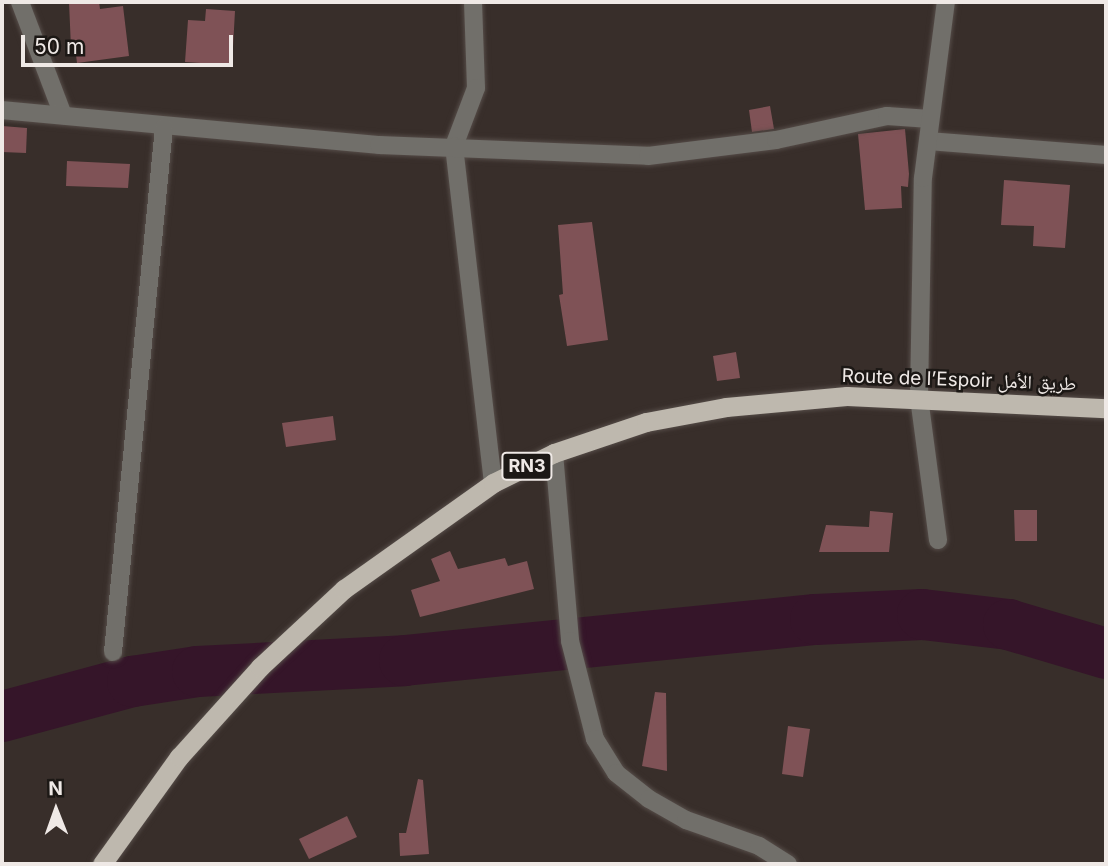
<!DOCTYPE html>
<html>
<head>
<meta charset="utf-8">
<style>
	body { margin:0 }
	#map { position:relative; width:1108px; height:866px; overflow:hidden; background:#382e2a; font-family:Inter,"Noto Naskh Arabic",sans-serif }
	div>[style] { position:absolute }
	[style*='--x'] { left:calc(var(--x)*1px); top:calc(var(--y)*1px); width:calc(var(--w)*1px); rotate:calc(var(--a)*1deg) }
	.river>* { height:51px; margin:-25.5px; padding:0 25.5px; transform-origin:25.5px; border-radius:25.5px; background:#351529 }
	.building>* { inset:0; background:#7f5256 }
	.roads { filter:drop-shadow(0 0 2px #554c48) drop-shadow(0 0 2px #554c48) }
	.minor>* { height:18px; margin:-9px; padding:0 9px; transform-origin:9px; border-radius:9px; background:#716f6a }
	.trunk>* { height:19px; margin:-9.5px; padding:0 9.5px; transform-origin:9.5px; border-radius:9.5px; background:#beb8ae }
	span { translate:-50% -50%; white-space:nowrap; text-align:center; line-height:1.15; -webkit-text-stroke:5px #1c1815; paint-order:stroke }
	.shield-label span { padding:2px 5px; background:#1c1815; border:2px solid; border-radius:5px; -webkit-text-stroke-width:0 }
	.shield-label { font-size:18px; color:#efe9e6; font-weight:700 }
	.street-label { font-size:19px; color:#efe9e6 }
	.frame { position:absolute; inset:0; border:4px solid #efe9e6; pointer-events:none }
	.north { position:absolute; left:21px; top:775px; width:70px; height:70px; -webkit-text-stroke:5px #1c1815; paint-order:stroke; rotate:359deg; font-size:19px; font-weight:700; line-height:28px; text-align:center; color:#efe9e6 }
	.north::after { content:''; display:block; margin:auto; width:24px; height:32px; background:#efe9e6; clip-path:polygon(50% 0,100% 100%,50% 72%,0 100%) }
	.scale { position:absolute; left:21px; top:35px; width:212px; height:32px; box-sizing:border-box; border:4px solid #efe9e6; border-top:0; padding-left:9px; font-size:21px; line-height:24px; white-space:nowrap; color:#efe9e6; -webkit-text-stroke:5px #1c1815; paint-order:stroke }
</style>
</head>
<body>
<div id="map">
	<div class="river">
		<i style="--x:2;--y:716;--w:135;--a:-15.1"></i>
		<i style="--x:132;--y:681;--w:66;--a:-8.7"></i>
		<i style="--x:197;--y:671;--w:207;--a:-3"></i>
		<i style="--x:404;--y:660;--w:413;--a:-5.7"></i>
		<i style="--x:815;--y:619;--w:107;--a:-2.7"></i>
		<i style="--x:922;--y:614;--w:87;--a:6.6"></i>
		<i style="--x:1008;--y:624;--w:102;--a:16.5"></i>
	</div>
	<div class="building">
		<i style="clip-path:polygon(69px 2px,99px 2px,100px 9px,123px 6px,129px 56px,77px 63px,75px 47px,71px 48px)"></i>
		<i style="clip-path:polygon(206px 9px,235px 11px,232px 65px,185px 62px,188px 20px,205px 21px)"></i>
		<i style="clip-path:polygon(770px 106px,774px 129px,752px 132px,749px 110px)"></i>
		<i style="clip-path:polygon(2px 126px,27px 128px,26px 153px,2px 152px)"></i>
		<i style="clip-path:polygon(905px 129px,909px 174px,908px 187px,901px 186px,902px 208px,865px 210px,858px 134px)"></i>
		<i style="clip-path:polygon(67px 161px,130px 164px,128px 188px,66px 186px)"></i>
		<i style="clip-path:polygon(1004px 180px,1070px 185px,1065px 248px,1033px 246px,1034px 226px,1001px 225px)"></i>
		<i style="clip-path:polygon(592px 222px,608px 340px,567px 346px,559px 295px,563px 294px,558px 225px)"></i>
		<i style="clip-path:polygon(736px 352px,740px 378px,717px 381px,713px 356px)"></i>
		<i style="clip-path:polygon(333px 416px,336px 440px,286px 447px,282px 423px)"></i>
		<i style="clip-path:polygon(1014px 510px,1037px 510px,1037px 541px,1015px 541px)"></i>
		<i style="clip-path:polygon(870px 511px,893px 513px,889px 552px,819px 552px,826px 525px,869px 527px)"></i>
		<i style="clip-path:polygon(450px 551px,458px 569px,505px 558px,508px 566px,527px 561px,534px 589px,420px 617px,411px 590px,440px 581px,431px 559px)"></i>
		<i style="clip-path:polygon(655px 692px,666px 693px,667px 771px,642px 766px)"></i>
		<i style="clip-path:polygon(788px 726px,810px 729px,803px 777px,782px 774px)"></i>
		<i style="clip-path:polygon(418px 779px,423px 780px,429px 854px,400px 856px,399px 833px,406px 833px)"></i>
		<i style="clip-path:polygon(347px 816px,357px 837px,309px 859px,299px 839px)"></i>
	</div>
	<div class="roads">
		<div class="minor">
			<i style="--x:20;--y:2;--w:121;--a:69.2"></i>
			<i style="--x:473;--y:2;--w:86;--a:88"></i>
			<i style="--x:476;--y:88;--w:62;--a:110.8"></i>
			<i style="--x:454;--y:146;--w:339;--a:83.4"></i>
			<i style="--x:2;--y:110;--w:379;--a:5.3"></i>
			<i style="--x:379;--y:145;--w:269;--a:2.3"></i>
			<i style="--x:648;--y:156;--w:129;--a:-7.1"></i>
			<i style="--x:776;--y:140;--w:114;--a:-12.2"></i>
			<i style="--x:887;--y:116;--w:43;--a:4"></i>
			<i style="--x:928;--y:141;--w:179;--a:4.5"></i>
			<i style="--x:554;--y:453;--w:189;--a:85.1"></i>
			<i style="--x:570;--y:641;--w:101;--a:75.7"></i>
			<i style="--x:595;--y:739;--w:40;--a:58"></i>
			<i style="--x:616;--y:773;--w:42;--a:38.2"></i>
			<i style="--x:649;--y:799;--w:43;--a:29.6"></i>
			<i style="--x:686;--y:820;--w:77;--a:19.6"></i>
			<i style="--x:759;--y:846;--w:34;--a:32"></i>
			<i style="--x:938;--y:540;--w:144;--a:-97.6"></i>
			<i style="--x:919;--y:397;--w:219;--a:-89"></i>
			<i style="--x:923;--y:178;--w:177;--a:-82.6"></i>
			<i style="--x:113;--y:652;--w:527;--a:-84.45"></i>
		</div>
		<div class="trunk">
			<i style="--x:102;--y:864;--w:132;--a:-54.3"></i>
			<i style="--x:179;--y:757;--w:121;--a:-48"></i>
			<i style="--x:260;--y:667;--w:115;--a:-42.9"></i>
			<i style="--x:344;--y:589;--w:183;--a:-35.4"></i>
			<i style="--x:493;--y:483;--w:68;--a:-26.2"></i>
			<i style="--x:554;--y:453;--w:97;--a:-18.6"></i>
			<i style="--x:646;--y:422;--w:81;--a:-10.6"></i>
			<i style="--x:726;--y:407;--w:121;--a:-5.2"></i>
			<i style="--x:847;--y:396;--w:259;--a:2.7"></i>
		</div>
	</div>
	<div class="shield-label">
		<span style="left:527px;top:466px">RN3</span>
	</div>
	<div class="street-label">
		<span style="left:959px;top:380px;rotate:2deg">Route de l’Espoir طريق الأمل</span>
	</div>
	<div class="frame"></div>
	<div class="north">N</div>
	<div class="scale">50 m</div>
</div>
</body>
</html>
